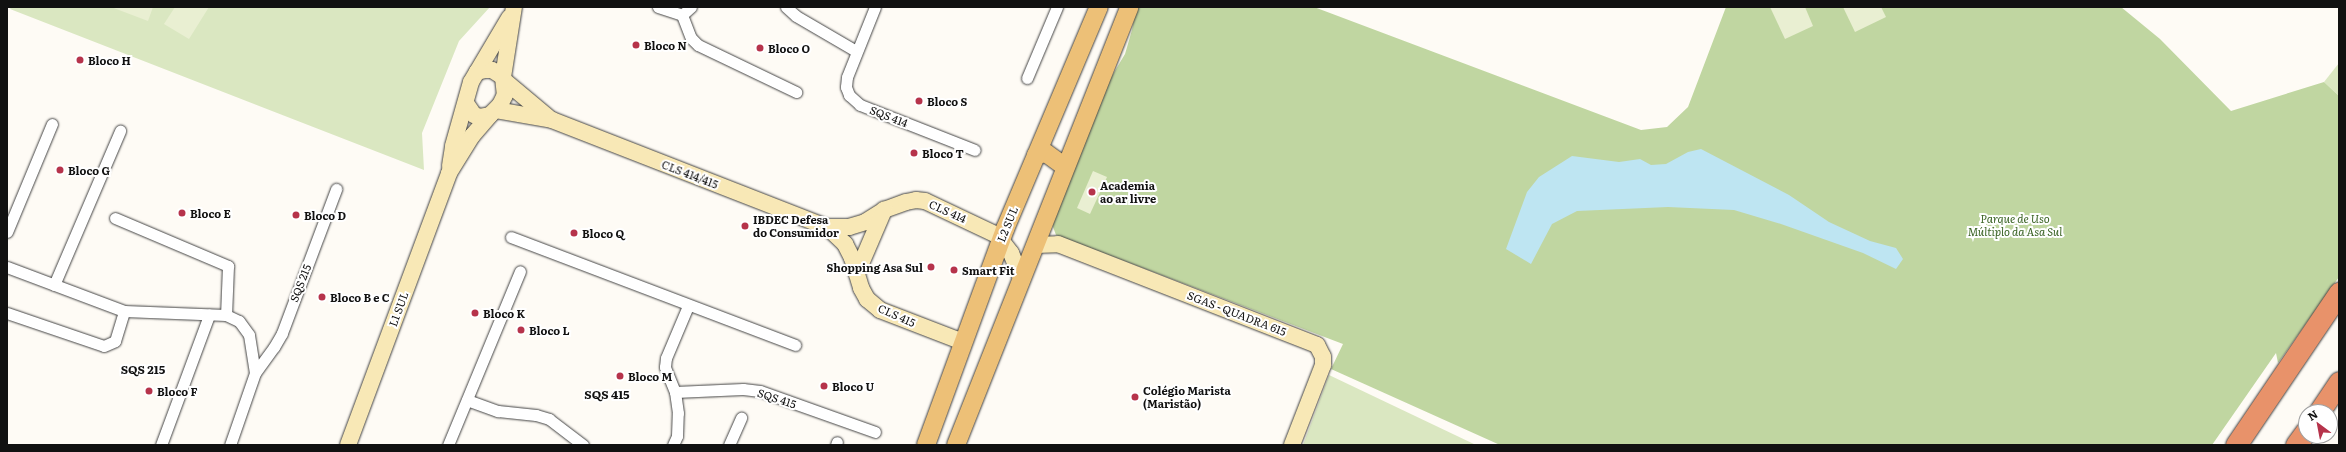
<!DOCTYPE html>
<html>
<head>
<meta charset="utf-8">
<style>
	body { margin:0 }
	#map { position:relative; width:2346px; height:452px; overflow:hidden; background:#fefbf5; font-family:Literata,serif }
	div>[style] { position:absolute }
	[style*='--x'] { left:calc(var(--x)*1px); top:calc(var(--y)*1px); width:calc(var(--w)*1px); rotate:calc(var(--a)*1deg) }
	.green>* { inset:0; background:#dae7c1 }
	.forest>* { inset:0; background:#c0d6a1 }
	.pitch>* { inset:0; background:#e9efd2 }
	.water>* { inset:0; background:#bee5f2 }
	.roads { filter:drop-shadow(0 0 1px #444) drop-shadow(0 0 1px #444) }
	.street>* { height:11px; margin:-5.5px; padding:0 5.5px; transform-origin:5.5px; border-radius:5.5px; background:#fff }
	.secondary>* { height:16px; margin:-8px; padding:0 8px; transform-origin:8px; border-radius:8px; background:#f8e8b6 }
	.primary>* { height:18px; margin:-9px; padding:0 9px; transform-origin:9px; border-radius:9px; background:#edc077 }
	.highway>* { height:21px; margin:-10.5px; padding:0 10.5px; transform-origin:10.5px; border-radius:10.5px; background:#e8926a }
	.dots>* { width:11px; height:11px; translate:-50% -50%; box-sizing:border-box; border:2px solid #fff; border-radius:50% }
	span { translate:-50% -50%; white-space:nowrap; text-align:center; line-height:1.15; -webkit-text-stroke:4px #fff; paint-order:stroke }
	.poi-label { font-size:11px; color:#111; font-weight:700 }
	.left { translate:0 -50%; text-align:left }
	.right { translate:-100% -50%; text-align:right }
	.street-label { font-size:11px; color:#111 }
	.park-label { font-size:11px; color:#3b6425; font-style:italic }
	.neighbourhood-label { font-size:12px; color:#111; font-weight:700 }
	.frame { position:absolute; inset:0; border:8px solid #111; pointer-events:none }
	.north { position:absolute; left:2298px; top:404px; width:40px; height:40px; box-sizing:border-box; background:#fff; border:1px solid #a0a0a0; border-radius:50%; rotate:328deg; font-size:11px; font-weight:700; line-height:16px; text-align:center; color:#111 }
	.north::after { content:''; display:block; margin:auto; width:14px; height:18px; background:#b6334b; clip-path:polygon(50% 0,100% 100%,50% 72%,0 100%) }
</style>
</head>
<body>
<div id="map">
	<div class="green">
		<i style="clip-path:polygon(11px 7px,490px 7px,459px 41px,422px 133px,424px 170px,10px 9px)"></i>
		<i style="clip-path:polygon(2339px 63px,2339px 96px,2324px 82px)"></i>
		<i style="clip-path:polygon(1329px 375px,1476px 445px,1303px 445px)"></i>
	</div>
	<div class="forest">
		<i style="clip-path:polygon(1136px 7px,1314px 7px,1641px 130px,1667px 127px,1688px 107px,1726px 7px,2121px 7px,2160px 39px,2231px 111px,2324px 82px,2339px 96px,2339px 277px,2278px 363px,2276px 353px,2212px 445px,1500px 445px,1331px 369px,1343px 344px,1056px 235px,1050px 219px,1100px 96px,1125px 54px,1132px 30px)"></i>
	</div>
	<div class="pitch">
		<i style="clip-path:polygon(111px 7px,153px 7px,148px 21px)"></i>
		<i style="clip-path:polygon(175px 7px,209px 7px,189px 39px,164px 24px)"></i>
		<i style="clip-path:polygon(1770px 7px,1805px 7px,1813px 26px,1785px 39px)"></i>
		<i style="clip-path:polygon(1843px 7px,1881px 7px,1886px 17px,1855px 32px)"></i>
		<i style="clip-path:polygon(1093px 171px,1107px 177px,1090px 214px,1077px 208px)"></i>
	</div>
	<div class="water">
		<i style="clip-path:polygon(1701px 149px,1789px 195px,1829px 222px,1870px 241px,1896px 248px,1903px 259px,1896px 269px,1863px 253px,1781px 224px,1734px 210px,1668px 207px,1577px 211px,1552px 224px,1531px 264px,1506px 249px,1527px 192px,1539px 177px,1572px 156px,1619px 162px,1640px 159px,1651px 165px,1666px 164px,1688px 152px)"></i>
	</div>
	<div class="roads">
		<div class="street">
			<i style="--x:658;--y:7;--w:25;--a:18"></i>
			<i style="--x:682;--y:15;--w:12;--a:-42"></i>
			<i style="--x:786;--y:7;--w:13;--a:42"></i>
			<i style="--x:796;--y:16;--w:69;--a:30.3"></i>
			<i style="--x:875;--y:7;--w:75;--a:111.8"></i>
			<i style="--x:847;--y:77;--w:10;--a:96"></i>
			<i style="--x:846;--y:87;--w:9;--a:69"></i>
			<i style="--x:849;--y:95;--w:15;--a:42"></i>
			<i style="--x:860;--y:105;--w:123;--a:21.4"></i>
			<i style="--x:682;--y:15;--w:25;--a:69"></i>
			<i style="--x:691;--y:38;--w:10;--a:45"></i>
			<i style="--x:698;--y:45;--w:109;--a:25.6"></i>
			<i style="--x:1027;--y:78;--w:77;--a:-67.1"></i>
			<i style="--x:115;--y:218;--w:123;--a:23"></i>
			<i style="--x:228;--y:266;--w:49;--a:92.3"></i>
			<i style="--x:7;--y:232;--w:117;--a:-67.4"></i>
			<i style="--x:511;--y:237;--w:304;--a:20.8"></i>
			<i style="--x:7;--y:267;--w:125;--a:20.6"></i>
			<i style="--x:124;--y:311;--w:102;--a:2.2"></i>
			<i style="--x:226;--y:315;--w:14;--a:25"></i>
			<i style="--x:239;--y:321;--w:17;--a:54"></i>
			<i style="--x:249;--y:335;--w:38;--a:81"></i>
			<i style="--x:255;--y:373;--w:76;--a:109.1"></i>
			<i style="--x:54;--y:285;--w:168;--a:-66.8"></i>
			<i style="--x:7;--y:313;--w:102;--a:18.8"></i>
			<i style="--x:104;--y:346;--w:12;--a:-24"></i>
			<i style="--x:115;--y:341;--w:31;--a:-73"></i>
			<i style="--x:255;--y:373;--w:32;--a:-54"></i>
			<i style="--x:274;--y:347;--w:16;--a:-60"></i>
			<i style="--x:282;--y:333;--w:154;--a:-69.4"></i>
			<i style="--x:675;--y:392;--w:68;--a:-2.5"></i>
			<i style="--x:743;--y:389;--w:17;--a:7"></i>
			<i style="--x:760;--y:391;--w:122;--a:19.6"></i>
			<i style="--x:467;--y:400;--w:33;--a:20"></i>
			<i style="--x:498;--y:411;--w:38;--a:6"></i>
			<i style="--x:536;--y:415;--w:14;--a:17"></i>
			<i style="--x:549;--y:419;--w:43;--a:37.4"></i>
			<i style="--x:161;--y:445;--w:139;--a:-69.7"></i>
			<i style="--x:448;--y:445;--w:188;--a:-67.5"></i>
			<i style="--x:673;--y:445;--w:10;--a:-66"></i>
			<i style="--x:677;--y:436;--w:23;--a:-88"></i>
			<i style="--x:678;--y:413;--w:21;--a:-98"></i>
			<i style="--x:675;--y:392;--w:27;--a:-112"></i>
			<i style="--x:665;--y:367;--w:9;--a:-84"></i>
			<i style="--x:666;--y:358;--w:56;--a:-67.1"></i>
			<i style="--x:729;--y:445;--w:30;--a:-66"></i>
			<i style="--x:836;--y:445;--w:3;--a:-72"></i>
		</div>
		<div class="secondary">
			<i style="--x:477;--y:72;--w:63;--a:-59.3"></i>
			<i style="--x:503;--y:77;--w:71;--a:-81.1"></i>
			<i style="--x:505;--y:81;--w:57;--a:40.1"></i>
			<i style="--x:496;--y:110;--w:57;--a:10.1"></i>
			<i style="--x:552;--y:120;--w:295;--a:21.3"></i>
			<i style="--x:827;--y:227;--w:22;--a:0"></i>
			<i style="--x:849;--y:227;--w:17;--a:-17"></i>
			<i style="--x:865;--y:222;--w:22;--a:-32"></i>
			<i style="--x:884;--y:210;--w:23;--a:-20"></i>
			<i style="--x:906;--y:202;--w:10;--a:-11"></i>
			<i style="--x:916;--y:200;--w:9;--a:6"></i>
			<i style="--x:925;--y:201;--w:80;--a:25.3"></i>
			<i style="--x:997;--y:235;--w:23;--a:52"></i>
			<i style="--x:1011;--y:253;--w:27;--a:68"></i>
			<i style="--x:450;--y:166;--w:20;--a:-81"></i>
			<i style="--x:453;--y:146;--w:66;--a:-74.3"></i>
			<i style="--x:471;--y:82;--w:12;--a:-59"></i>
			<i style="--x:477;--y:72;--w:8;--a:-14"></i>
			<i style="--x:485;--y:70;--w:7;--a:0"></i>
			<i style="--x:492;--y:70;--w:13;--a:32"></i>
			<i style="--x:503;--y:77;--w:18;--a:84"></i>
			<i style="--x:505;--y:95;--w:11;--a:117"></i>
			<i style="--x:500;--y:105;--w:14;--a:135"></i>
			<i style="--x:490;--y:115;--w:10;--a:169"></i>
			<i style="--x:480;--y:117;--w:6;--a:-162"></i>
			<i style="--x:474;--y:115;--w:14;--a:-124"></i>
			<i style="--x:827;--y:227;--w:25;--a:43"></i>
			<i style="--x:845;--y:244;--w:16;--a:63"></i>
			<i style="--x:852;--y:258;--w:31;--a:73"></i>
			<i style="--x:861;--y:288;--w:13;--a:61"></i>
			<i style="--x:867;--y:299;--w:17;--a:40"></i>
			<i style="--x:880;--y:310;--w:89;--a:21.1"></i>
			<i style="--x:1035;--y:245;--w:23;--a:-2"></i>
			<i style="--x:1058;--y:244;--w:278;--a:21.3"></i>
			<i style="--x:1317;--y:345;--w:13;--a:63"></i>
			<i style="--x:1323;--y:357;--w:8;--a:90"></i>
			<i style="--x:1323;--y:365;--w:86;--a:111.2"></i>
			<i style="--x:857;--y:273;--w:69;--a:-66.8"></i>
			<i style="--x:348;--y:445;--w:290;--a:-69.6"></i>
			<i style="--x:449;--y:173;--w:44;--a:-58.1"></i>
			<i style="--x:472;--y:136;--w:28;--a:-49"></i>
		</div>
		<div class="primary">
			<i style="--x:1036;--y:155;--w:10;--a:-11"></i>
			<i style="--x:1046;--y:153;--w:24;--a:36"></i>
			<i style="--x:926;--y:445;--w:230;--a:-69.9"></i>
			<i style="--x:1005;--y:229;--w:241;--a:-67.1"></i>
			<i style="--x:956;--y:445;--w:471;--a:-68.4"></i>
		</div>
		<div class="highway">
			<i style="--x:2319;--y:412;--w:36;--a:-56"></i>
			<i style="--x:2236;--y:445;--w:184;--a:-55.9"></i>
			<i style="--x:2296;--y:445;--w:17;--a:-54"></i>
		</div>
	</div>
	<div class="dots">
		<i style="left:636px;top:45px;background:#b6334b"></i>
		<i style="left:760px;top:48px;background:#b6334b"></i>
		<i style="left:80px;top:60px;background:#b6334b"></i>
		<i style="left:919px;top:101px;background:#b6334b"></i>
		<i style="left:914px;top:153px;background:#b6334b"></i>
		<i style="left:60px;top:170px;background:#b6334b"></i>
		<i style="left:1092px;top:192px;background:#b6334b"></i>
		<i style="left:182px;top:213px;background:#b6334b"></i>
		<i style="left:296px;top:215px;background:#b6334b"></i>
		<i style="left:745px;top:226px;background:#b6334b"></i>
		<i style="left:574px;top:233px;background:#b6334b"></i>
		<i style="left:931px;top:267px;background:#b6334b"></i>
		<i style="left:954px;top:270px;background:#b6334b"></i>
		<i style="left:322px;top:297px;background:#b6334b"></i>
		<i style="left:475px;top:313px;background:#b6334b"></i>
		<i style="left:521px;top:330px;background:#b6334b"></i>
		<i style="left:620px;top:376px;background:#b6334b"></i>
		<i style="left:824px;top:386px;background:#b6334b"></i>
		<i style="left:149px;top:391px;background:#b6334b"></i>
		<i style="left:1135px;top:397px;background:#b6334b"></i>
	</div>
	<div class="poi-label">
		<span class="left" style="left:644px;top:45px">Bloco N</span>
		<span class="left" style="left:768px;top:48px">Bloco O</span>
		<span class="left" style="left:88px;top:60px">Bloco H</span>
		<span class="left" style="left:927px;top:101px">Bloco S</span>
		<span class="left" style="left:922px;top:153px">Bloco T</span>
		<span class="left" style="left:68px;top:170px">Bloco G</span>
		<span class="left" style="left:1100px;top:192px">Academia<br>ao ar livre</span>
		<span class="left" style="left:190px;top:213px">Bloco E</span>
		<span class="left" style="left:304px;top:215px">Bloco D</span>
		<span class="left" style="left:753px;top:226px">IBDEC Defesa<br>do Consumidor</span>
		<span class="left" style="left:582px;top:233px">Bloco Q</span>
		<span class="right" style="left:923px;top:267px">Shopping Asa Sul</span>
		<span class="left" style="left:962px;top:270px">Smart Fit</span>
		<span class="left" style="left:330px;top:297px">Bloco B e C</span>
		<span class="left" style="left:483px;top:313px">Bloco K</span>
		<span class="left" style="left:529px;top:330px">Bloco L</span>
		<span class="left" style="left:628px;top:376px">Bloco M</span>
		<span class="left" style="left:832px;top:386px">Bloco U</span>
		<span class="left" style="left:157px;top:391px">Bloco F</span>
		<span class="left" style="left:1143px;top:397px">Colégio Marista<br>(Maristão)</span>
	</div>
	<div class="street-label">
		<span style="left:889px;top:116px;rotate:21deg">SQS 414</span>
		<span style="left:690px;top:174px;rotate:21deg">CLS 414/415</span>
		<span style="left:948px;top:211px;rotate:24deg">CLS 414</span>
		<span style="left:1007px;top:224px;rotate:-68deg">L2 SUL</span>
		<span style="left:300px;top:283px;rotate:-69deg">SQS 215</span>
		<span style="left:398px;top:309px;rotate:-70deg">L1 SUL</span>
		<span style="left:1237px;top:313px;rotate:21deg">SGAS - QUADRA 615</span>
		<span style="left:897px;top:315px;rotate:24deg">CLS 415</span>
		<span style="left:777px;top:398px;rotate:18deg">SQS 415</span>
	</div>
	<div class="park-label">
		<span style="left:2015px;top:225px">Parque de Uso<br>Múltiplo da Asa Sul</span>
	</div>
	<div class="neighbourhood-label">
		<span style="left:143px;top:370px">SQS 215</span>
		<span style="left:607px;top:395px">SQS 415</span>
	</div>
	<div class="frame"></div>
	<div class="north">N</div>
</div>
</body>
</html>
